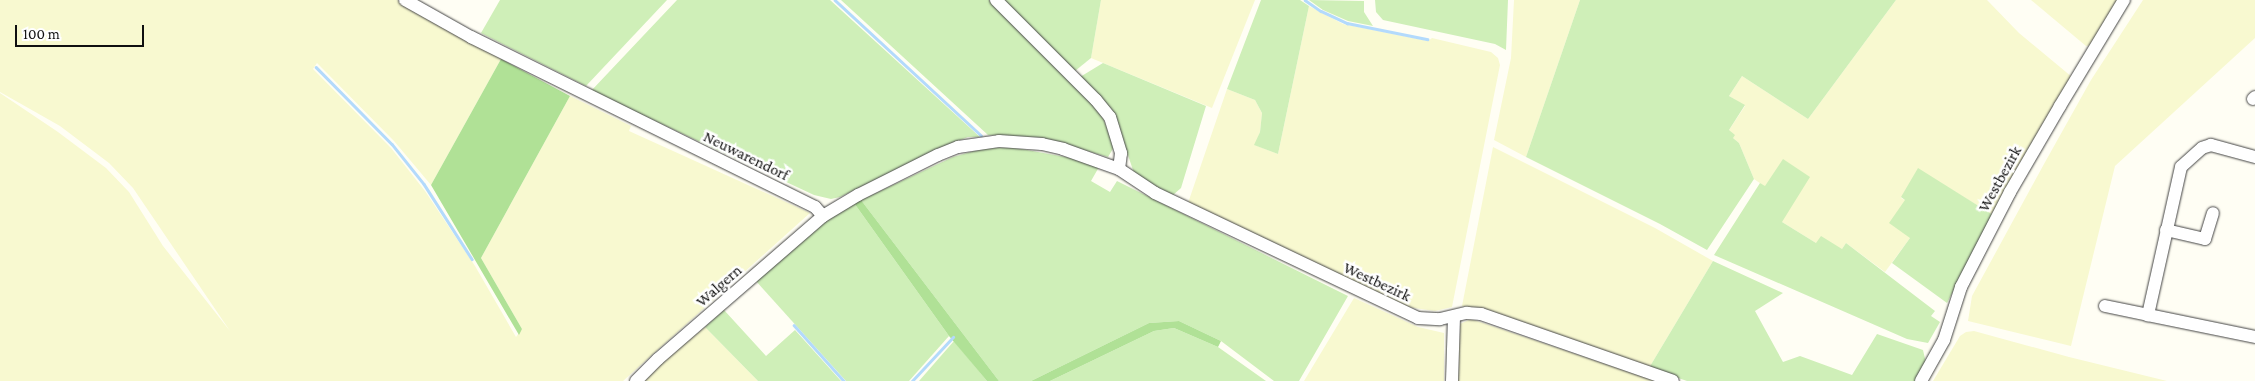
<!DOCTYPE html>
<html>
<head>
<meta charset="utf-8">
<style>
	body { margin:0 }
	#map { position:relative; width:2255px; height:381px; overflow:hidden; background:#fffef4; font-family:"Crimson Pro",serif }
	div>[style] { position:absolute }
	[style*='--x'] { left:calc(var(--x)*1px); top:calc(var(--y)*1px); width:calc(var(--w)*1px); rotate:calc(var(--a)*1deg) }
	.farmland>* { inset:0; background:#f8f9d0 }
	.green>* { inset:0; background:#cfefb8 }
	.forest>* { inset:0; background:#b0e196 }
	.stream>* { height:2.5px; margin:-1.25px; padding:0 1.25px; transform-origin:1.25px; border-radius:1.25px; background:#b3dafc }
	.roads { filter:drop-shadow(0 0 1px #434343) drop-shadow(0 0 1px #434343) }
	.minor>* { height:12px; margin:-6px; padding:0 6px; transform-origin:6px; border-radius:6px; background:#fff }
	span { translate:-50% -50%; white-space:nowrap; text-align:center; line-height:1.15; -webkit-text-stroke:5px #fff; paint-order:stroke }
	.street-label { font-size:16px; color:#101010 }
	.scale { position:absolute; left:15px; top:25px; width:129px; height:22px; box-sizing:border-box; border:2px solid #101010; border-top:0; padding-left:6px; font-size:15px; line-height:18px; white-space:nowrap; color:#101010; -webkit-text-stroke:4px #fff; paint-order:stroke }
</style>
</head>
<body>
<div id="map">
	<div class="farmland">
		<i style="clip-path:polygon(0 0,397px 0,501px 59px,431px 185px,394px 141px,317px 63px,313px 69px,391px 148px,425px 191px,475px 266px,516px 337px,522px 329px,481px 258px,570px 96px,631px 126px,629px 131px,810px 213px,623px 381px,0 381px,0 93px,58px 132px,106px 168px,129px 192px,163px 246px,230px 331px,133px 188px,109px 163px,60px 126px,0 92px)"></i>
		<i style="clip-path:polygon(1101px 0,1255px 0,1212px 108px,1091px 58px)"></i>
		<i style="clip-path:polygon(1514px 0,1580px 0,1526px 157px,1494px 140px,1511px 58px)"></i>
		<i style="clip-path:polygon(1896px 0,1987px 0,2019px 33px,2072px 77px,1993px 215px,1918px 169px,1901px 198px,1905px 200px,1910px 238px,1885px 272px,1846px 243px,1842px 249px,1816px 243px,1782px 222px,1764px 186px,1754px 179px,1739px 143px,1733px 138px,1729px 130px,1745px 106px,1729px 96px,1742px 76px,1808px 119px)"></i>
		<i style="clip-path:polygon(2031px 0,2120px 0,2091px 45px,2086px 46px)"></i>
		<i style="clip-path:polygon(2143px 0,2255px 0,2255px 38px,2115px 166px,2071px 346px,1968px 321px,1972px 296px,2044px 164px,2091px 80px)"></i>
		<i style="clip-path:polygon(1309px 6px,1343px 24px,1428px 41px,1432px 38px,1491px 52px,1498px 58px,1500px 65px,1452px 307px,1435px 311px,1407px 307px,1188px 203px,1227px 89px,1255px 100px,1262px 113px,1260px 132px,1255px 145px,1278px 154px)"></i>
		<i style="clip-path:polygon(1493px 147px,1655px 228px,1713px 261px,1649px 368px,1482px 310px,1462px 306px)"></i>
		<i style="clip-path:polygon(1354px 298px,1418px 327px,1444px 333px,1444px 381px,1304px 381px)"></i>
		<i style="clip-path:polygon(1471px 319px,1656px 381px,1458px 381px,1460px 324px)"></i>
		<i style="clip-path:polygon(705px 327px,758px 381px,643px 381px,661px 363px)"></i>
		<i style="clip-path:polygon(1974px 331px,2069px 357px,2167px 381px,1933px 381px,1960px 336px,1966px 332px)"></i>
	</div>
	<div class="green">
		<i style="clip-path:polygon(500px 0,667px 0,586px 86px,481px 33px)"></i>
		<i style="clip-path:polygon(677px 0,830px 0,980px 137px,968px 137px,945px 146px,840px 197px,831px 199px,814px 195px,591px 91px)"></i>
		<i style="clip-path:polygon(841px 0,989px 0,1090px 101px,1103px 118px,1114px 147px,1108px 157px,1042px 138px,988px 135px)"></i>
		<i style="clip-path:polygon(1003px 0,1101px 0,1091px 58px,1075px 71px)"></i>
		<i style="clip-path:polygon(1261px 0,1300px 0,1309px 6px,1278px 154px,1254px 145px,1260px 132px,1262px 113px,1255px 100px,1227px 89px)"></i>
		<i style="clip-path:polygon(1309px 0,1364px 1px,1364px 12px,1373px 26px,1348px 21px,1323px 10px)"></i>
		<i style="clip-path:polygon(1375px 0,1508px 0,1506px 50px,1495px 44px,1383px 20px,1376px 12px)"></i>
		<i style="clip-path:polygon(1580px 0,1896px 0,1808px 119px,1742px 76px,1729px 96px,1745px 105px,1729px 130px,1735px 135px,1733px 138px,1739px 143px,1754px 179px,1707px 250px,1660px 224px,1526px 157px)"></i>
		<i style="clip-path:polygon(1103px 63px,1206px 106px,1181px 188px,1173px 195px,1140px 179px,1134px 173px,1114px 114px,1080px 77px)"></i>
		<i style="clip-path:polygon(1010px 147px,1082px 160px,1099px 167px,1091px 181px,1110px 192px,1117px 181px,1348px 296px,1299px 381px,1274px 381px,1221px 341px,1179px 321px,1149px 323px,1031px 381px,999px 381px,861px 200px,953px 157px,981px 149px)"></i>
		<i style="clip-path:polygon(1783px 159px,1810px 177px,1782px 222px,1816px 243px,1821px 236px,1842px 249px,1846px 243px,1935px 311px,1931px 316px,1940px 322px,1928px 343px,1907px 339px,1714px 255px,1760px 183px,1765px 186px)"></i>
		<i style="clip-path:polygon(1918px 168px,1993px 215px,1947px 303px,1892px 263px,1910px 238px,1889px 223px,1905px 200px,1901px 197px)"></i>
		<i style="clip-path:polygon(854px 203px,949px 336px,909px 381px,846px 381px,756px 281px,831px 217px)"></i>
		<i style="clip-path:polygon(1713px 261px,1783px 293px,1755px 311px,1783px 362px,1800px 356px,1852px 375px,1877px 334px,1923px 350px,1926px 363px,1916px 381px,1687px 381px,1649px 368px)"></i>
		<i style="clip-path:polygon(724px 310px,766px 356px,795px 330px,841px 381px,758px 381px,705px 327px)"></i>
		<i style="clip-path:polygon(1174px 328px,1218px 347px,1266px 381px,1050px 381px,1154px 331px)"></i>
		<i style="clip-path:polygon(954px 341px,987px 381px,919px 381px)"></i>
	</div>
	<div class="forest">
		<i style="clip-path:polygon(501px 59px,570px 96px,481px 258px,522px 329px,519px 335px,431px 185px)"></i>
		<i style="clip-path:polygon(861px 200px,999px 381px,987px 381px,949px 336px,854px 203px)"></i>
		<i style="clip-path:polygon(1179px 321px,1221px 341px,1218px 347px,1174px 328px,1154px 331px,1050px 381px,1031px 381px,1149px 323px)"></i>
	</div>
	<div class="stream">
		<i style="--x:835;--y:0;--w:199;--a:42.8"></i>
		<i style="--x:1305;--y:0;--w:19;--a:35"></i>
		<i style="--x:1321;--y:11;--w:29;--a:25"></i>
		<i style="--x:1347;--y:23;--w:82;--a:11.3"></i>
		<i style="--x:316;--y:67;--w:108;--a:45.4"></i>
		<i style="--x:392;--y:144;--w:51;--a:51.3"></i>
		<i style="--x:424;--y:184;--w:89;--a:57.4"></i>
		<i style="--x:794;--y:325;--w:75;--a:48.2"></i>
		<i style="--x:912;--y:381;--w:60;--a:-47"></i>
	</div>
	<div class="roads">
		<div class="minor">
			<i style="--x:405;--y:0;--w:76;--a:29.3"></i>
			<i style="--x:471;--y:37;--w:384;--a:26.3"></i>
			<i style="--x:815;--y:207;--w:12;--a:48"></i>
			<i style="--x:996;--y:0;--w:141;--a:45"></i>
			<i style="--x:1096;--y:100;--w:22;--a:51"></i>
			<i style="--x:1110;--y:117;--w:38;--a:73"></i>
			<i style="--x:1121;--y:153;--w:16;--a:97"></i>
			<i style="--x:2253;--y:99;--w:3;--a:-45"></i>
			<i style="--x:2255;--y:157;--w:46;--a:-164.7"></i>
			<i style="--x:2211;--y:145;--w:9;--a:162"></i>
			<i style="--x:2202;--y:148;--w:28;--a:138"></i>
			<i style="--x:2181;--y:167;--w:152;--a:102.6"></i>
			<i style="--x:2148;--y:315;--w:109;--a:11.6"></i>
			<i style="--x:2166;--y:230;--w:40;--a:13"></i>
			<i style="--x:2205;--y:239;--w:27;--a:-73"></i>
			<i style="--x:2105;--y:306;--w:44;--a:11.8"></i>
			<i style="--x:636;--y:381;--w:31;--a:-45"></i>
			<i style="--x:658;--y:359;--w:218;--a:-40.9"></i>
			<i style="--x:823;--y:216;--w:41;--a:-31"></i>
			<i style="--x:858;--y:195;--w:89;--a:-26.6"></i>
			<i style="--x:938;--y:155;--w:22;--a:-22"></i>
			<i style="--x:958;--y:147;--w:41;--a:-8.3"></i>
			<i style="--x:999;--y:141;--w:43;--a:4"></i>
			<i style="--x:1042;--y:144;--w:22;--a:13"></i>
			<i style="--x:1063;--y:149;--w:59;--a:19.7"></i>
			<i style="--x:1119;--y:169;--w:43;--a:33.7"></i>
			<i style="--x:1155;--y:193;--w:291;--a:25.4"></i>
			<i style="--x:1418;--y:318;--w:22;--a:3"></i>
			<i style="--x:1440;--y:319;--w:28;--a:-13"></i>
			<i style="--x:1467;--y:313;--w:14;--a:4"></i>
			<i style="--x:1481;--y:314;--w:203;--a:19.2"></i>
			<i style="--x:1452;--y:381;--w:64;--a:-88.2"></i>
			<i style="--x:1921;--y:381;--w:47;--a:-60.7"></i>
			<i style="--x:1944;--y:340;--w:56;--a:-72.2"></i>
			<i style="--x:1961;--y:287;--w:107;--a:-62.7"></i>
			<i style="--x:2010;--y:192;--w:99;--a:-59.8"></i>
			<i style="--x:2060;--y:106;--w:124;--a:-58.9"></i>
		</div>
	</div>
	<div class="street-label">
		<span style="left:746px;top:156px;rotate:26deg">Neuwarendorf</span>
		<span style="left:2000px;top:179px;rotate:-61deg">Westbezirk</span>
		<span style="left:1377px;top:282px;rotate:25deg">Westbezirk</span>
		<span style="left:719px;top:286px;rotate:-41deg">Walgern</span>
	</div>
	<div class="scale">100 m</div>
</div>
</body>
</html>
